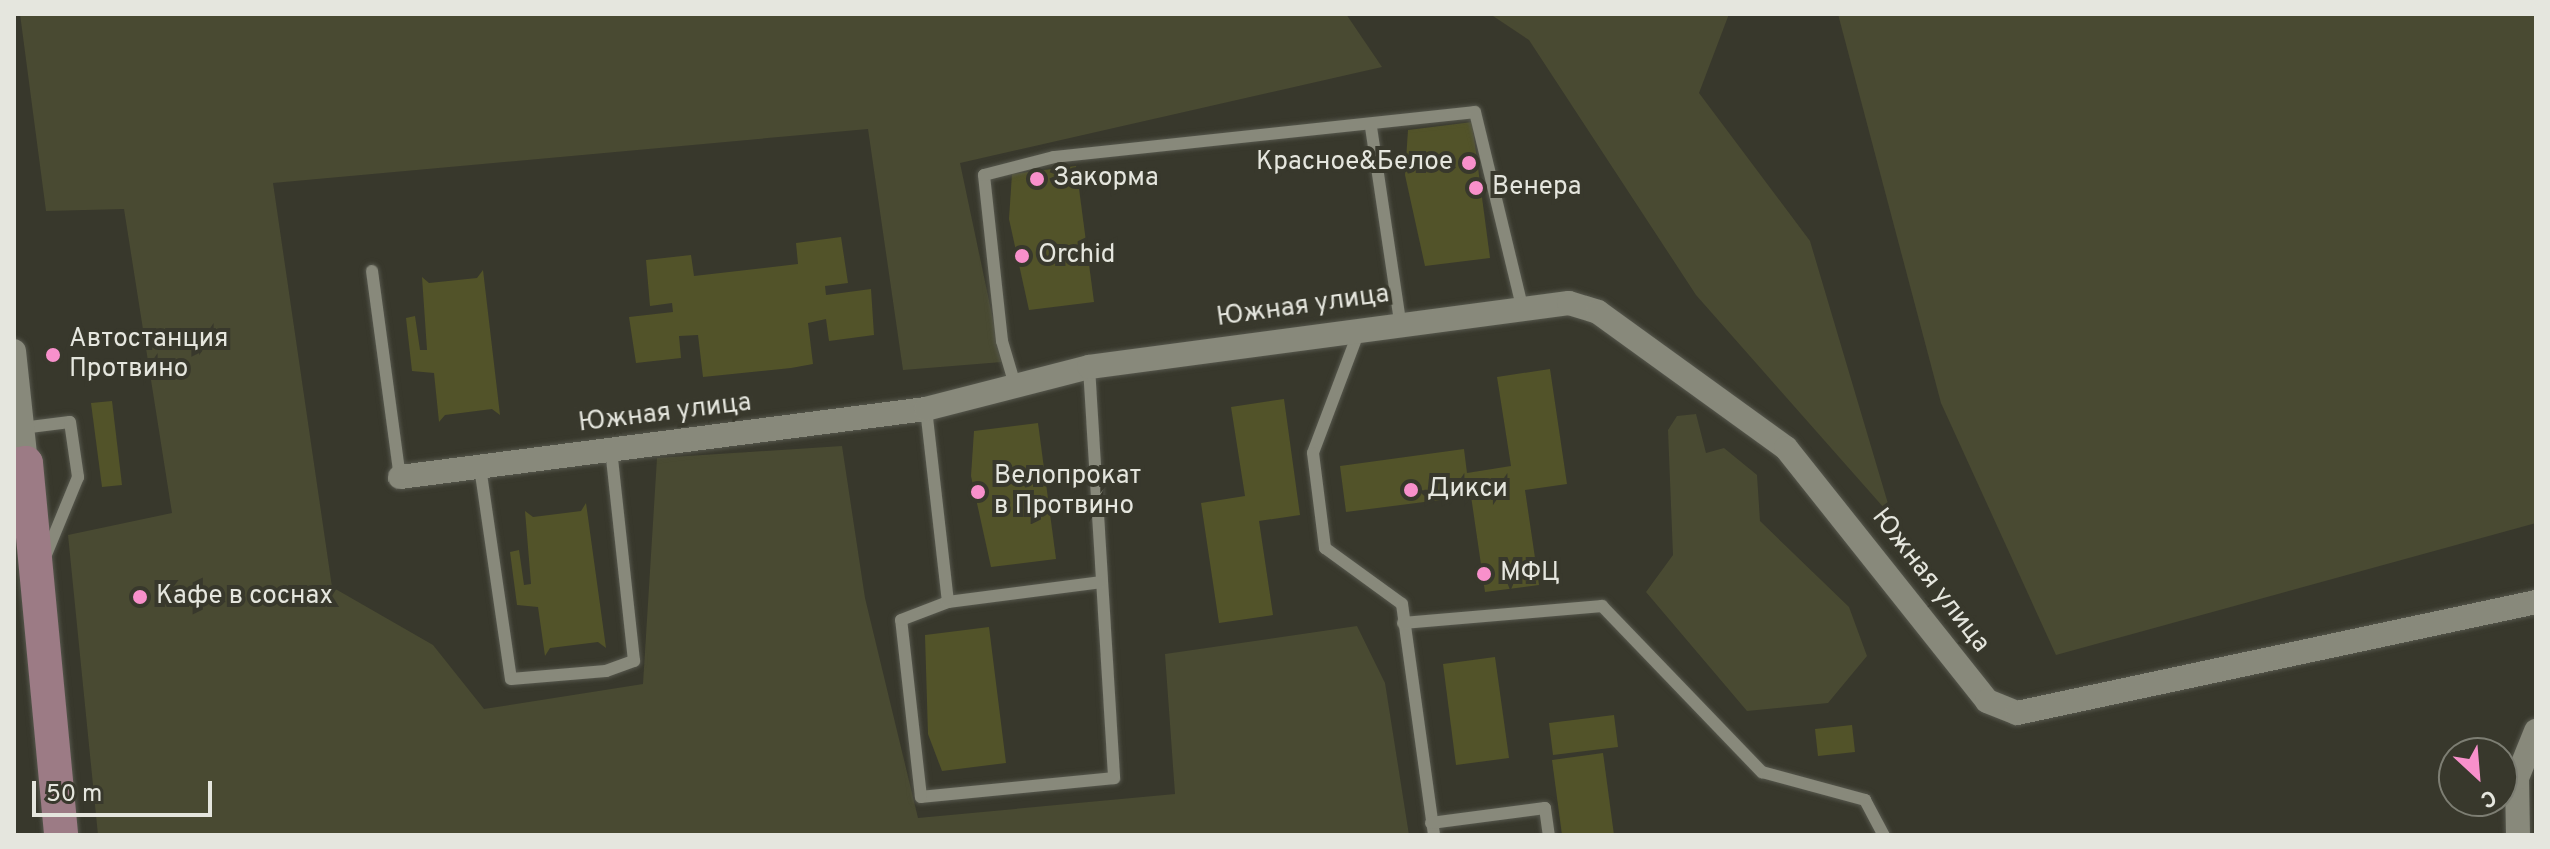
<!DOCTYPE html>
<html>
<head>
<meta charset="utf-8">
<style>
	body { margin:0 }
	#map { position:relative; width:2550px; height:849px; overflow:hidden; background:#38382c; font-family:Overpass,sans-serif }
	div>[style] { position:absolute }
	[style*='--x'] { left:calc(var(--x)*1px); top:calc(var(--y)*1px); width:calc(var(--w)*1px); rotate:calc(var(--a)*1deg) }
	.green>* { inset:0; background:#494a32 }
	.building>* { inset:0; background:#525329 }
	.roads { filter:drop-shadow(0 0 2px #56574d) drop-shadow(0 0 2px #56574d) }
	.lane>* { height:12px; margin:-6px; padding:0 6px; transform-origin:6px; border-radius:6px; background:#88897b }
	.street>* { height:24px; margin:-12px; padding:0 12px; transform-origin:12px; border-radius:12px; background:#88897b }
	.secondary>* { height:34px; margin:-17px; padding:0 17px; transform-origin:17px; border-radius:17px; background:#9c7b85 }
	.dots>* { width:22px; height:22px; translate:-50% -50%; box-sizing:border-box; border:4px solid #38382c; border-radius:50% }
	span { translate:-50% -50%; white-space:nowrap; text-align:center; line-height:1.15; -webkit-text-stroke:8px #38382c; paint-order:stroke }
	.poi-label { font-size:26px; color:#e5e6de }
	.right { translate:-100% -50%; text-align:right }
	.left { translate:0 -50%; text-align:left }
	.street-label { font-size:26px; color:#e5e6de }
	.frame { position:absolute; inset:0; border:16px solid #e5e6de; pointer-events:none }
	.north { position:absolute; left:2438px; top:737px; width:80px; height:80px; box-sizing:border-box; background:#38382c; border:2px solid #7d7e73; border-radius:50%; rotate:154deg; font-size:22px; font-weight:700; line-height:32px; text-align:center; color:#e5e6de }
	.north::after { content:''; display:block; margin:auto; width:28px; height:36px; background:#f890cb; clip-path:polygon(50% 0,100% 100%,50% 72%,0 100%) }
	.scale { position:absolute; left:32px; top:781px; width:180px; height:36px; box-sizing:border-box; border:4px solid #e5e6de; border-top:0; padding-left:10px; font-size:24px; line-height:28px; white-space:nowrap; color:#e5e6de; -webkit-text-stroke:6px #38382c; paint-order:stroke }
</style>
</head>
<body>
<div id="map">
	<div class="green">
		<i style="clip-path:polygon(20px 14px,1346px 14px,1382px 67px,960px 163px,1002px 362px,903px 370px,868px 129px,273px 183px,332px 587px,433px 645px,484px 709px,643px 684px,657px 458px,842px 446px,865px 598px,918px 818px,1175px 794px,1165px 654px,1357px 626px,1385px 683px,1409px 835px,98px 835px,68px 535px,172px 513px,124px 209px,46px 211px)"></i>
		<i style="clip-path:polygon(1490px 14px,1729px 14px,1699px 93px,1810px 241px,1892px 517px,1696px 295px,1529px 40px)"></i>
		<i style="clip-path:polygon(1838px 14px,2536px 14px,2536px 523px,2056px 655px,1941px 403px)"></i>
		<i style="clip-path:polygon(1696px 414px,1706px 453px,1724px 448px,1757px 475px,1760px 521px,1849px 607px,1867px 656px,1828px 703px,1747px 711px,1646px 592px,1673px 555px,1668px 430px,1677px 416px)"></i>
	</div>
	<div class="building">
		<i style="clip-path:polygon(1472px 122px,1490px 258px,1425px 266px,1405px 175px,1408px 130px)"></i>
		<i style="clip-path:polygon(1076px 166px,1094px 302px,1029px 310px,1009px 219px,1012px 174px)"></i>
		<i style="clip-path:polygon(841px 237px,848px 283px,825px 286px,826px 295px,871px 289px,874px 335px,829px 341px,826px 319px,808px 323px,813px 364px,791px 368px,703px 377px,698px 335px,679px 336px,681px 358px,636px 363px,629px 317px,673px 312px,672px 303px,650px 306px,646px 260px,691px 255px,694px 276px,798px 264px,796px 243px)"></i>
		<i style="clip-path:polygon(483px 270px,500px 415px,492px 409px,445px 415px,439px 422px,434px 373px,412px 371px,406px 318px,415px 316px,420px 350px,427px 350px,422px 277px,429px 283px,477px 278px)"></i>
		<i style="clip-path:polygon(1550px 369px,1567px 484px,1525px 490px,1539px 585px,1485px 592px,1471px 496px,1346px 512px,1340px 466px,1464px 449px,1467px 473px,1511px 466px,1497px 377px)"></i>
		<i style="clip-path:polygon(1284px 399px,1300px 515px,1259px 521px,1273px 615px,1219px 623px,1201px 503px,1245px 496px,1231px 407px)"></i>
		<i style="clip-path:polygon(112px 401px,122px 485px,102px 487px,91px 403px)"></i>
		<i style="clip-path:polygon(1038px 423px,1056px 559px,991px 567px,971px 476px,974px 431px)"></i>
		<i style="clip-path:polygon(586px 503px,606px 648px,598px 642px,550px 648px,545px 656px,538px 607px,517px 605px,510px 552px,519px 550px,524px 585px,531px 584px,525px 511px,533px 517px,581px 511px)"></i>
		<i style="clip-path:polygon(989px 627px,1006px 763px,942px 771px,928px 734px,925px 635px)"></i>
		<i style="clip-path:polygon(1495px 657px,1509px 758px,1456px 765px,1443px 664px)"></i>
		<i style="clip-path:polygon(1614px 715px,1618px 747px,1553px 755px,1549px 723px)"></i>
		<i style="clip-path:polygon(1852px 725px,1855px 752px,1818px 756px,1815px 729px)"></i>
		<i style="clip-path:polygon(1603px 753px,1614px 835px,1562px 835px,1552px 760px)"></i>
	</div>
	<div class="roads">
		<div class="lane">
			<i style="--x:1371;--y:127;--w:196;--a:81.5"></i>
			<i style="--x:372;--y:271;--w:208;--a:82.3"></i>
			<i style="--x:1359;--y:331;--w:130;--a:110.7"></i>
			<i style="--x:1313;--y:453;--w:96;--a:82.8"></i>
			<i style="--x:1325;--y:548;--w:95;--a:36"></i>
			<i style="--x:1402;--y:604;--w:233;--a:82.1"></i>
			<i style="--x:1089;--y:367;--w:412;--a:86.5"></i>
			<i style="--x:1114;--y:778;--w:194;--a:174.4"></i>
			<i style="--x:921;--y:797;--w:178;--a:-96.4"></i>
			<i style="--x:901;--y:620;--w:50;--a:-21"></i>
			<i style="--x:948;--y:602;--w:155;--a:-7.4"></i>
			<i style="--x:1015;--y:385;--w:46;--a:-106.5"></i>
			<i style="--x:1002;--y:341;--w:167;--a:-96.2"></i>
			<i style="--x:984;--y:175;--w:72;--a:-14.4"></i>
			<i style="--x:1054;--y:157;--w:423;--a:-6.1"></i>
			<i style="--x:1475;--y:112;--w:200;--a:76.4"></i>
			<i style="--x:926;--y:409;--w:194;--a:83.5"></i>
			<i style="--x:22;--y:428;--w:48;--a:-7.1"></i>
			<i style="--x:70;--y:422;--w:56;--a:81.7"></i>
			<i style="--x:78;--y:477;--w:87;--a:112.4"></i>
			<i style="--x:480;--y:467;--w:214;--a:81.7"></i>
			<i style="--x:511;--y:679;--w:95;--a:-4.8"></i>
			<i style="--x:606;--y:671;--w:30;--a:-20"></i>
			<i style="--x:634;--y:661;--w:213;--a:-96.2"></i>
			<i style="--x:1403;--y:623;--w:200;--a:-4.9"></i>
			<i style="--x:1602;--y:606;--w:231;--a:46.1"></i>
			<i style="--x:1762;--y:772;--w:107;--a:15.2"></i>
			<i style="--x:1865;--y:800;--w:40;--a:62"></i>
			<i style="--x:1431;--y:823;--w:115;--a:-7.5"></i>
			<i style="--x:1545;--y:808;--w:27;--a:82"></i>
		</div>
		<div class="street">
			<i style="--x:14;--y:351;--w:113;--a:83.9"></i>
			<i style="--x:400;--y:477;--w:530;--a:-7.37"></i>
			<i style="--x:926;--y:409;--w:168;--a:-14.4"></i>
			<i style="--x:1089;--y:367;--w:484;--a:-7.6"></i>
			<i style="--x:1569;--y:303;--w:30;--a:17"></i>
			<i style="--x:1598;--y:312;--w:232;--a:35.9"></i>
			<i style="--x:1786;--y:448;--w:323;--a:51.5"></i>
			<i style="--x:1987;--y:701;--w:32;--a:22"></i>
			<i style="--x:2017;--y:713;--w:531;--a:-12.07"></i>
			<i style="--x:2518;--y:835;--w:57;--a:-91"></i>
			<i style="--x:2517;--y:778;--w:51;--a:-68"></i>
		</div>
		<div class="secondary">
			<i style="--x:14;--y:465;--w:12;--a:-9"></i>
			<i style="--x:26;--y:463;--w:374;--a:84.6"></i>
		</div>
	</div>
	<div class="dots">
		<i style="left:1469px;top:163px;background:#f890cb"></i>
		<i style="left:1037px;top:179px;background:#f890cb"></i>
		<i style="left:1476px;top:188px;background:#f890cb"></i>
		<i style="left:1022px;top:256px;background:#f890cb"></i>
		<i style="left:53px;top:355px;background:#f890cb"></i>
		<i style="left:1411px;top:490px;background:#f890cb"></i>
		<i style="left:978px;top:492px;background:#f890cb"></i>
		<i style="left:1484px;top:574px;background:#f890cb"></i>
		<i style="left:140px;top:597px;background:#f890cb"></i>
	</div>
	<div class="poi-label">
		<span class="right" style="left:1453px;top:163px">Красное&amp;Белое</span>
		<span class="left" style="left:1053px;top:179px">Закорма</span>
		<span class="left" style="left:1492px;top:188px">Венера</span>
		<span class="left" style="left:1038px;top:256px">Orchid</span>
		<span class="left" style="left:69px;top:355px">Автостанция<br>Протвино</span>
		<span class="left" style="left:994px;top:492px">Велопрокат<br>в Протвино</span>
		<span class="left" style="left:1427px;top:490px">Дикси</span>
		<span class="left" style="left:1500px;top:574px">МФЦ</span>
		<span class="left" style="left:156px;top:597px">Кафе в соснах</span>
	</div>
	<div class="street-label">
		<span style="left:1303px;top:307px;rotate:-8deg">Южная улица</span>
		<span style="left:665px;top:414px;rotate:-7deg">Южная улица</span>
		<span style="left:1930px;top:581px;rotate:52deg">Южная улица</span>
	</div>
	<div class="frame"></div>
	<div class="north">С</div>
	<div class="scale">50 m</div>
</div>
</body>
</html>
